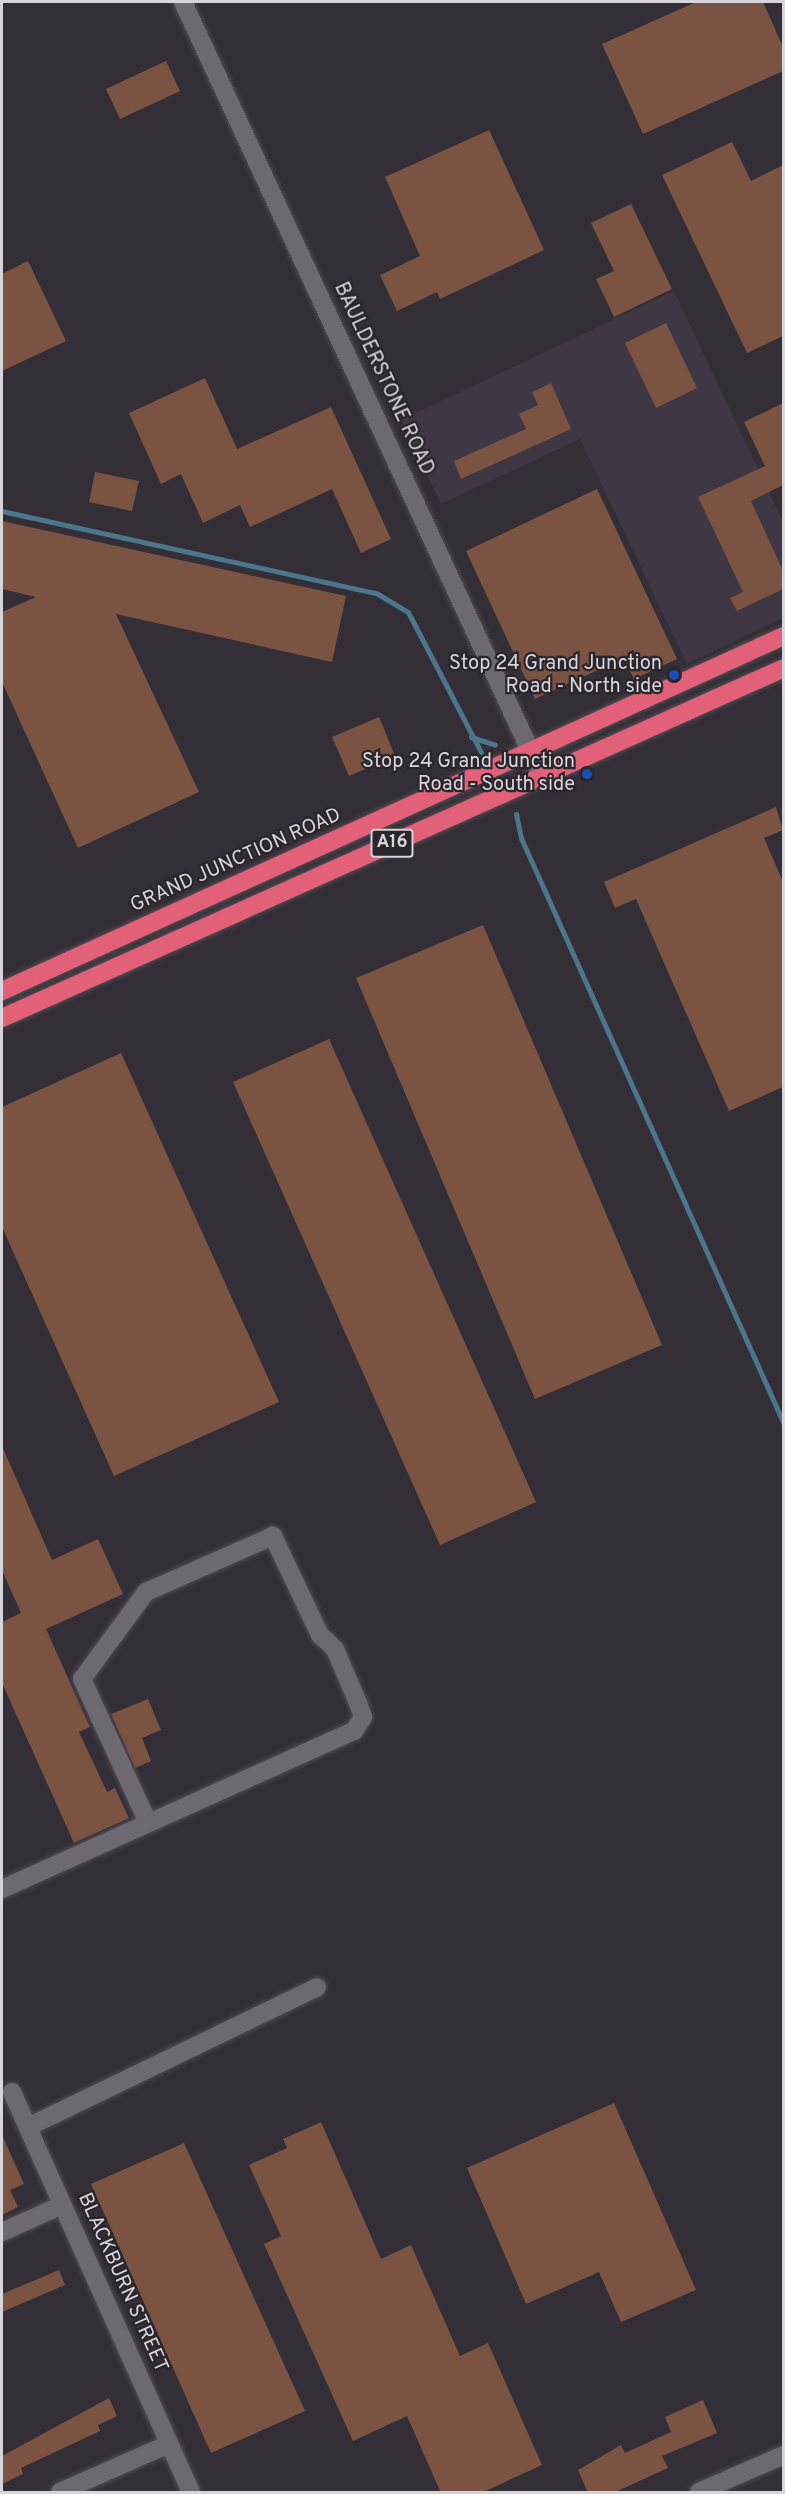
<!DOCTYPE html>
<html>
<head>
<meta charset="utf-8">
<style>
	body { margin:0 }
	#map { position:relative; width:785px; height:2494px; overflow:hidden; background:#342f36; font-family:Overpass,sans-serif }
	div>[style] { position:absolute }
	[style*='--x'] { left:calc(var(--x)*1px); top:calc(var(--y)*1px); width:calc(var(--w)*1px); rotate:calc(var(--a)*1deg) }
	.built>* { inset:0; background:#3f3743 }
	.stream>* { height:5px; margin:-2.5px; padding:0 2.5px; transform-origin:2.5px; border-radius:2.5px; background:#4b768b }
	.building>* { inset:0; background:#7a5343 }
	.roads { filter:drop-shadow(0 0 2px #514c53) drop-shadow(0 0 2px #514c53) }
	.minor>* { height:18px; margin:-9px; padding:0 9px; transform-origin:9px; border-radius:9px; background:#6e6870 }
	.highway>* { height:18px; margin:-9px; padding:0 9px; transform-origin:9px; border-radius:9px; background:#e26178 }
	.dots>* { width:16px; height:16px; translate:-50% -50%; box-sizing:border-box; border:3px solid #2a262c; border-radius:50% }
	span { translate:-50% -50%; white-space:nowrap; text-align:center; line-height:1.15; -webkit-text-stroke:4.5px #2a262c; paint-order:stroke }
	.shield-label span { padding:2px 4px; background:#2a262c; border:2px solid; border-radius:4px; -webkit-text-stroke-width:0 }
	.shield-label { font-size:18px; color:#d8d5da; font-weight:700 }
	.street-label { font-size:20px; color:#d8d5da }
	.poi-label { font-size:20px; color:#d8d5da }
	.right { translate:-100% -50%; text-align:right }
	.frame { position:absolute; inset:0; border:3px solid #d8d5da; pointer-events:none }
</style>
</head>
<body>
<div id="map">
	<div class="built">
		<i style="clip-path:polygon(674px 291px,783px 522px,783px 618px,687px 664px,580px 439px,441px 504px,401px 420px)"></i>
	</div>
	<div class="stream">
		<i style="--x:2;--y:511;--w:385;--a:12.4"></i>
		<i style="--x:378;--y:594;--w:35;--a:31"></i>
		<i style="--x:408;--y:612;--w:158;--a:62.5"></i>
		<i style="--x:471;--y:737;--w:25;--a:18"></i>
		<i style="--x:516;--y:814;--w:25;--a:78"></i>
		<i style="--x:521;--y:838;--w:642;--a:65.83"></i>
	</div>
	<div class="building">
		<i style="clip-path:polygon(696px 2px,763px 2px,783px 47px,783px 71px,643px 134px,602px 44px)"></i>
		<i style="clip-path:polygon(166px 61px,180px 91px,120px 119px,106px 89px)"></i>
		<i style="clip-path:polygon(489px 130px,544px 250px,440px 299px,437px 292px,397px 311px,380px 275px,420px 256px,385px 177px)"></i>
		<i style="clip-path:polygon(732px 142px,751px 181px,783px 165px,783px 336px,747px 353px,662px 175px)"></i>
		<i style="clip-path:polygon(631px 204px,672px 289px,614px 317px,596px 279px,614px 271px,591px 223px)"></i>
		<i style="clip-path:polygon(28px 261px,66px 341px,2px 371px,2px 274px)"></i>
		<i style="clip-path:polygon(666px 323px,697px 388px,656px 408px,625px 343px)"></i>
		<i style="clip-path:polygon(205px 378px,237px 449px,331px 407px,391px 539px,361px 553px,332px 489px,250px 527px,240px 505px,203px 523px,181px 474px,161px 484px,129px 413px)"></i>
		<i style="clip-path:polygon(551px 383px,571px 429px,461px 479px,454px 461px,526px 429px,519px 414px,538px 405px,532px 392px)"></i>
		<i style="clip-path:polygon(783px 403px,783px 485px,751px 501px,783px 571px,783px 589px,737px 611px,730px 598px,743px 592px,698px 497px,765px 466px,744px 422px)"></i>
		<i style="clip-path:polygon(95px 472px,139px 481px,132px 511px,89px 502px)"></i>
		<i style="clip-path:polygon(597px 489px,677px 659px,634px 679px,624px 658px,535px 699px,466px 551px)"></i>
		<i style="clip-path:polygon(2px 521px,346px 596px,332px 662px,116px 614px,199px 792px,78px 848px,2px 682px,2px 612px,36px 597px,2px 589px)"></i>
		<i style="clip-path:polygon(379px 717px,395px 756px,349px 776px,332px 737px)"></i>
		<i style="clip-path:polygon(776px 807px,783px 830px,764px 838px,783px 882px,783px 1087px,729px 1111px,636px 899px,615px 908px,604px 882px)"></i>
		<i style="clip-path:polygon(483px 925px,662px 1345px,535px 1399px,356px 978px)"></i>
		<i style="clip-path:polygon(329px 1039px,536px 1502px,440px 1545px,233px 1082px)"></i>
		<i style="clip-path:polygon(121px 1053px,279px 1402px,114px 1476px,2px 1227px,2px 1107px)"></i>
		<i style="clip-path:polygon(2px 1446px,52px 1560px,98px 1539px,123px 1594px,46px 1629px,90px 1727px,79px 1732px,107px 1792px,115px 1788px,129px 1818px,74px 1843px,2px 1683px,2px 1622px,21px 1613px,2px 1570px)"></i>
		<i style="clip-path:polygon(148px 1699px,161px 1730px,142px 1738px,151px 1761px,135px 1768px,111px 1714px)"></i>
		<i style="clip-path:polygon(614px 2103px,696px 2290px,621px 2322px,599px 2272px,526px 2304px,467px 2168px)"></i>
		<i style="clip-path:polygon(321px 2122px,381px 2259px,411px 2245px,460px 2356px,488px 2343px,542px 2465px,481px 2493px,441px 2493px,407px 2416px,353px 2441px,264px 2244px,281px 2236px,249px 2165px,287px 2148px,283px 2139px)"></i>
		<i style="clip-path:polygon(2px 2135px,24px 2184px,10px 2190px,18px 2207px,2px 2215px)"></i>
		<i style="clip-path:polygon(184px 2143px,305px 2411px,211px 2453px,91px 2184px)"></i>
		<i style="clip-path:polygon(59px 2270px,65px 2285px,2px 2312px,2px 2294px)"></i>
		<i style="clip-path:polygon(109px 2398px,117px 2416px,98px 2425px,100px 2431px,21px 2468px,23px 2474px,2px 2484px,2px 2456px)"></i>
		<i style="clip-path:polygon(703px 2400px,717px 2433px,662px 2456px,668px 2468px,613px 2493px,588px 2493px,578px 2470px,621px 2445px,625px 2453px,671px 2432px,665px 2417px)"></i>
	</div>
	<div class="roads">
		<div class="minor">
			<i style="--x:183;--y:2;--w:853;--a:65.12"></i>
			<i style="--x:2;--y:1889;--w:386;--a:-24.2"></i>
			<i style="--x:354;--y:1731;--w:17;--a:-57"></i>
			<i style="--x:363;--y:1717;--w:15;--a:-110"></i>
			<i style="--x:358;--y:1703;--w:59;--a:-113.1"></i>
			<i style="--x:335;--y:1649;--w:21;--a:-137"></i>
			<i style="--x:320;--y:1635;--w:110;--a:-115.4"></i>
			<i style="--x:273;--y:1536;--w:139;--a:156.2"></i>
			<i style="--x:146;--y:1592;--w:108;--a:126.3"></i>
			<i style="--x:82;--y:1679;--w:155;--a:65.3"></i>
			<i style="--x:12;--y:2092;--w:438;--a:65.9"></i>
			<i style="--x:28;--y:2127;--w:321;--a:-25.8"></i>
			<i style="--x:2;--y:2232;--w:66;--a:-24.2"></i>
			<i style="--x:60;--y:2492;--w:119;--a:-23.8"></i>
			<i style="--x:699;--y:2492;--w:93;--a:-23.5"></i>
		</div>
		<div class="highway">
			<i style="--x:2;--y:991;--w:859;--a:-24.42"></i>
			<i style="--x:2;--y:1018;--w:857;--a:-24.11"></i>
		</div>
	</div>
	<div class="dots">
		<i style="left:674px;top:675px;background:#1a4fb4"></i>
		<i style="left:587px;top:774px;background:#1a4fb4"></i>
	</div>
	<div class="shield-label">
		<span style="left:392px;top:843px">A16</span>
	</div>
	<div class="street-label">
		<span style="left:383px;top:379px;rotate:65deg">BAULDERSTONE ROAD</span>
		<span style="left:236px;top:861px;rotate:-24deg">GRAND JUNCTION ROAD</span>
		<span style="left:122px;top:2283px;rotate:66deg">BLACKBURN STREET</span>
	</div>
	<div class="poi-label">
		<span class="right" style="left:662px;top:676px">Stop 24 Grand Junction<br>Road - North side</span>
		<span class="right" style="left:575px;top:774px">Stop 24 Grand Junction<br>Road - South side</span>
	</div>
	<div class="frame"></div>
</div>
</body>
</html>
